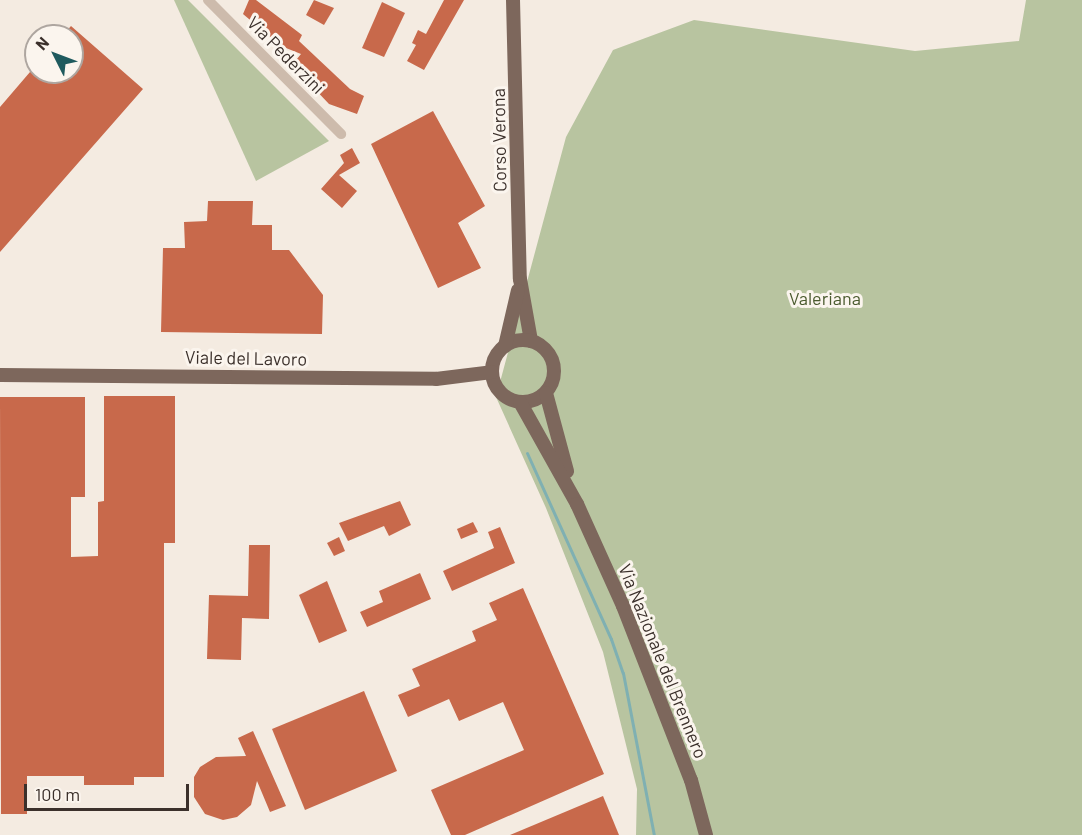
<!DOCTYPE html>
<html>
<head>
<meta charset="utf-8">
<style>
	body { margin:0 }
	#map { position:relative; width:1082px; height:835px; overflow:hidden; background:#f4ebe1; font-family:Barlow,sans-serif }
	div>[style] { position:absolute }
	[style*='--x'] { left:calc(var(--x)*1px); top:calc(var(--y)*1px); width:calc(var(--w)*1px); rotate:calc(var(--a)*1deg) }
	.green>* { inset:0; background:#b8c4a0 }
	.stream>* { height:3px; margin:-1.5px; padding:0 1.5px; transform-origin:1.5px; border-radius:1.5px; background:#7fb0b2 }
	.building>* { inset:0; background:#c8694b }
	.minor>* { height:10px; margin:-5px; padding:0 5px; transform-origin:5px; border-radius:5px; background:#cdbbac }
	.major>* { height:14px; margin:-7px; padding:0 7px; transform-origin:7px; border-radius:7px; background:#7d675c }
	.major>.ring { margin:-7px; padding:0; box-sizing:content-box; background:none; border:14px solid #7d675c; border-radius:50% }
	span { translate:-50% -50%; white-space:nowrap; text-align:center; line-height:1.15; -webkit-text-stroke:6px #fbf5ee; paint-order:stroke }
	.street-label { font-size:18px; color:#3b302b }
	.park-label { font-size:18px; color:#4a5a2e }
	.north { position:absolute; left:24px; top:24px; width:60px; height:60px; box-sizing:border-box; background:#fbf5ee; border:2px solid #aea6a0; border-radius:50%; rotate:312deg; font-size:16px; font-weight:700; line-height:24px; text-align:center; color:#3b302b }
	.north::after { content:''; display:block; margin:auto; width:21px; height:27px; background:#1f5a5e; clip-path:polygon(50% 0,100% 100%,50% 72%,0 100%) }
	.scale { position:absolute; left:24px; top:784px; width:165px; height:27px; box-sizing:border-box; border:3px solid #3b302b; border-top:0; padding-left:8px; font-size:18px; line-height:21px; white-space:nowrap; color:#3b302b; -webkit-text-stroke:4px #fbf5ee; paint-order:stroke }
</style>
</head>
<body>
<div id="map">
	<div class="green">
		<i style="clip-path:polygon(174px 0,188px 0,329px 141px,256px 181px)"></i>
		<i style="clip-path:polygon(1026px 0,1082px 0,1082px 835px,636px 835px,637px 789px,603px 652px,546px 508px,496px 397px,566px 137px,613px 50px,694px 20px,915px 51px,1019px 41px)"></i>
	</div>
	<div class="stream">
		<i style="--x:527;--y:453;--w:204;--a:65.7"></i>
		<i style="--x:611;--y:639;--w:36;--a:71"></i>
		<i style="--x:623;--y:673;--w:165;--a:79.2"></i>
	</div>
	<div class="building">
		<i style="clip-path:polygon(249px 0,256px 0,302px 35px,299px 41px,350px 89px,364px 96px,357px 114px,329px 104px,292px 65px,301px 54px,281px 46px,243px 14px)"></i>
		<i style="clip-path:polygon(314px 0,334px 8px,324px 25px,306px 15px)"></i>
		<i style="clip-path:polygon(444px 0,464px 0,424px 70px,407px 61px,416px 45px,412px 43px,418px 30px,426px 34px)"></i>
		<i style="clip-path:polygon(382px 2px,405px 13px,384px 57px,362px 48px)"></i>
		<i style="clip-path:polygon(71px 26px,143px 89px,0 252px,0 107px,30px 72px,72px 72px,72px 36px,62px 36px)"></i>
		<i style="clip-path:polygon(433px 111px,485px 206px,458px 223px,481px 268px,438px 288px,371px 144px)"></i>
		<i style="clip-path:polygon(352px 148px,360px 163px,339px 175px,357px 191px,342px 208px,321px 189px,344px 163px,340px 155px)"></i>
		<i style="clip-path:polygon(208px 201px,253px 201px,252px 225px,272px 225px,272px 250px,289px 250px,323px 295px,322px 334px,161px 332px,163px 248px,185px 248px,184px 222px,207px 221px)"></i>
		<i style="clip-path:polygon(104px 396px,175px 396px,175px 543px,164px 543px,164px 777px,134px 777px,134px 785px,84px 785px,84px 776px,27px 776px,27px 814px,1px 814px,0 397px,85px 397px,85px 497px,71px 497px,71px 557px,98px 556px,98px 502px,104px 501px)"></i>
		<i style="clip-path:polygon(400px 501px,411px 525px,389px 536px,384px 526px,348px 541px,339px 523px)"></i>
		<i style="clip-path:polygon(473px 522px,478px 532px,461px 539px,457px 529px)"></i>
		<i style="clip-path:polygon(500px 527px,515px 563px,452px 591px,443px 571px,494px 548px,488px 532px)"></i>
		<i style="clip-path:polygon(339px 537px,345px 551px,334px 556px,327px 543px)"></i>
		<i style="clip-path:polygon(249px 545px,270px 545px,269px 619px,242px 618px,241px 660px,207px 659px,209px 595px,248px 596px)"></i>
		<i style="clip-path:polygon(420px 573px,431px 599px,367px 627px,360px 612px,383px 602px,379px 591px)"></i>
		<i style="clip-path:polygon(327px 581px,347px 631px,319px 643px,299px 595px)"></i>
		<i style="clip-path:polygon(523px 588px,604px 774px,465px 835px,451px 835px,431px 790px,524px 750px,503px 702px,459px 721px,449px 699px,408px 717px,398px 695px,420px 686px,412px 669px,476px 641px,472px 631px,497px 620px,489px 603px)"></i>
		<i style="clip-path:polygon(364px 691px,397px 771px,305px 810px,272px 729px)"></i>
		<i style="clip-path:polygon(253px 731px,286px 806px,270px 812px,257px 781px,251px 805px,237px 817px,223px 820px,205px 814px,194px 797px,194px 777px,200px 767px,216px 757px,246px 756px,238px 738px)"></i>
		<i style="clip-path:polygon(603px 796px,619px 835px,510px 835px)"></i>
	</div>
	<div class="minor">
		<i style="--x:208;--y:0;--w:189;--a:45.2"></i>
	</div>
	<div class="major">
		<i style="--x:513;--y:0;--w:279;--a:88.6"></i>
		<i style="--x:520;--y:279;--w:63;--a:79.9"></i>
		<i class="ring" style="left:492px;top:340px;width:48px;height:48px"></i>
		<i style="--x:505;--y:346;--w:57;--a:-76.9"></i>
		<i style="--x:0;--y:375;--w:436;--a:0.5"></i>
		<i style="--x:436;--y:379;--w:56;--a:-7.1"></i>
		<i style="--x:546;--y:393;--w:81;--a:74.9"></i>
		<i style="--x:520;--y:402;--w:117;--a:60.8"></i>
		<i style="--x:577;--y:504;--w:112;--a:65.7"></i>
		<i style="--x:623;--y:606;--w:187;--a:68.7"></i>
		<i style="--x:691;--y:780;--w:57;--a:74.7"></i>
	</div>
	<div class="street-label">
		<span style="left:286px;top:55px;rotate:45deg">Via Pederzini</span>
		<span style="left:499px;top:140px;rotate:-91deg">Corso Verona</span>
		<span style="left:246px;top:358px;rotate:1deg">Viale del Lavoro</span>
		<span style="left:663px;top:661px;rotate:68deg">Via Nazionale del Brennero</span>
	</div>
	<div class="park-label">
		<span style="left:825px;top:298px">Valeriana</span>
	</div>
	<div class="north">N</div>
	<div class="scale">100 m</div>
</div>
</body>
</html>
